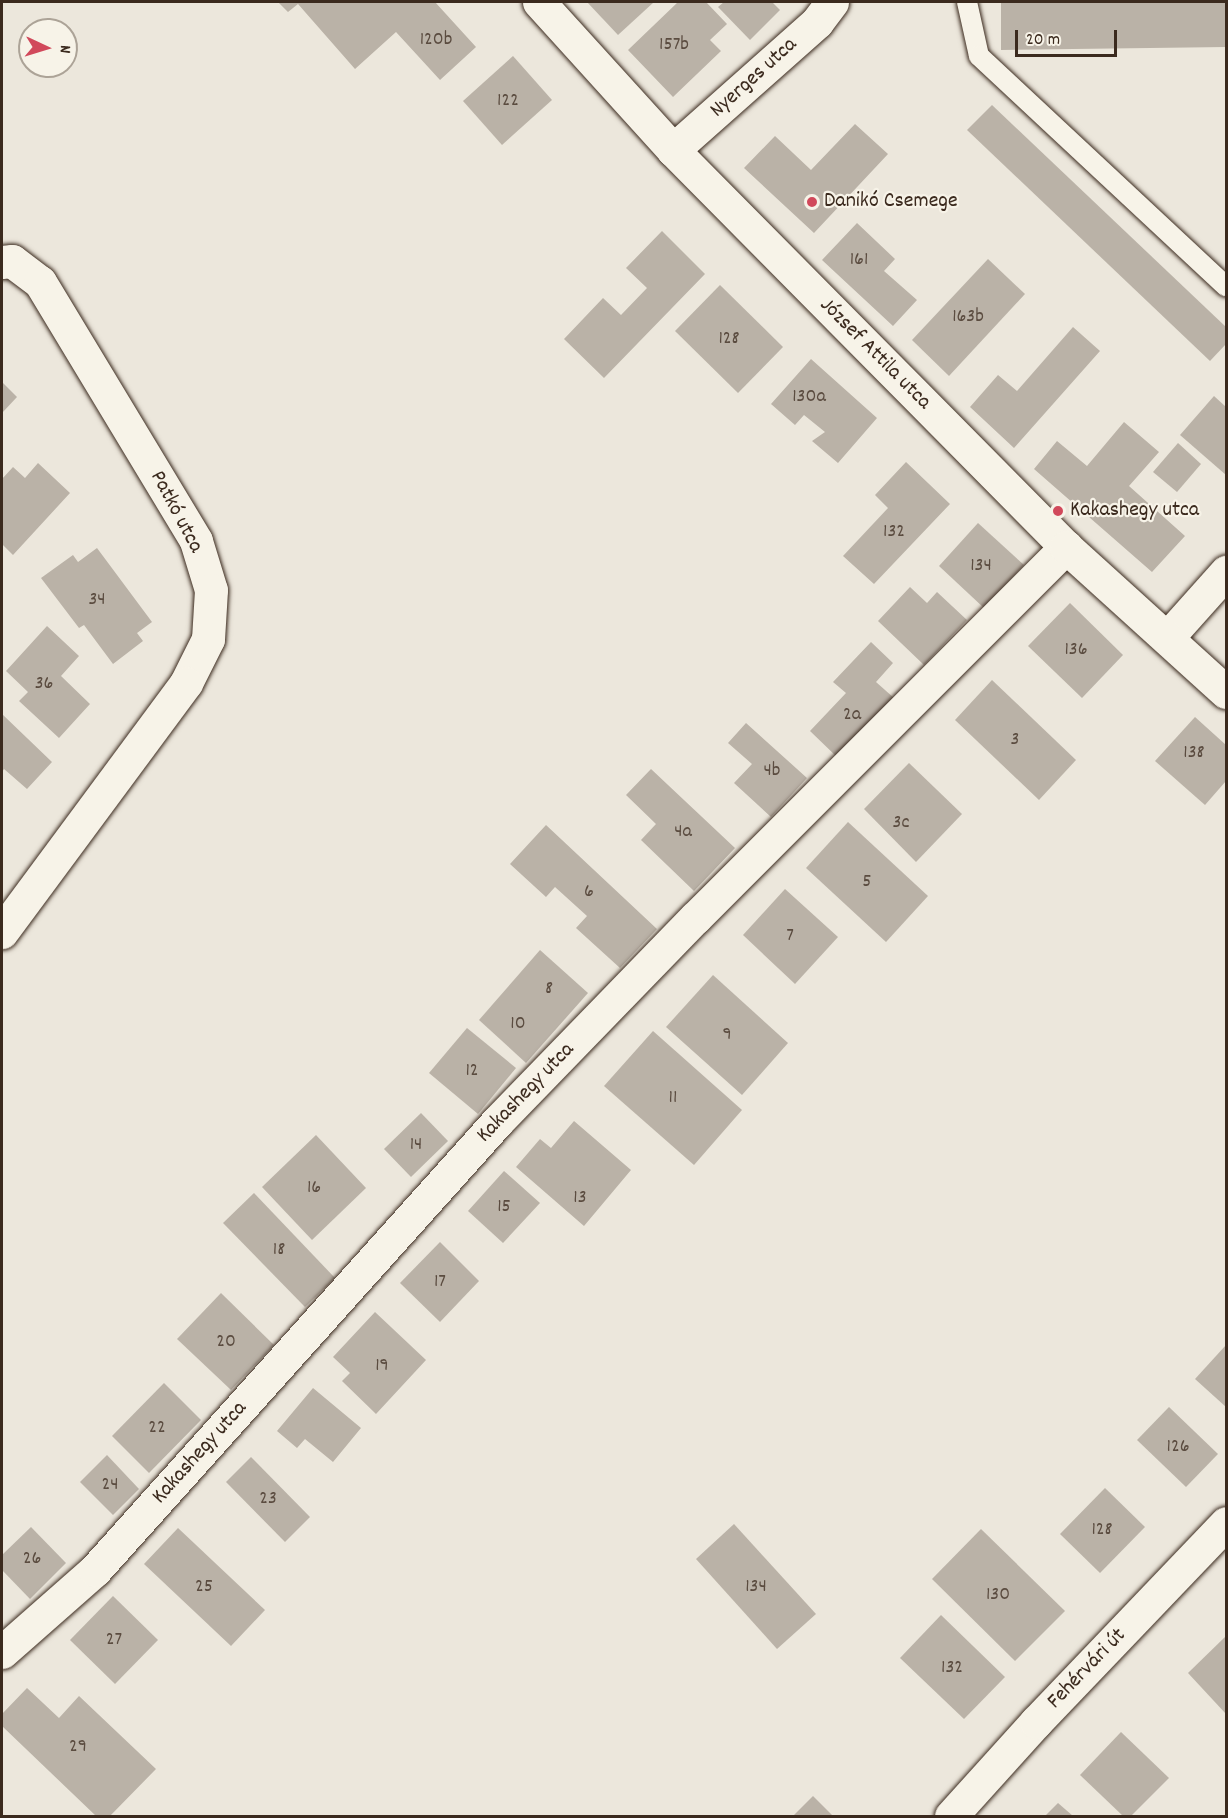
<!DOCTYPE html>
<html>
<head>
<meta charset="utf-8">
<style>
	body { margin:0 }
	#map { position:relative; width:1228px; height:1818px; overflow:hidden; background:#ece7dc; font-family:Dekko,sans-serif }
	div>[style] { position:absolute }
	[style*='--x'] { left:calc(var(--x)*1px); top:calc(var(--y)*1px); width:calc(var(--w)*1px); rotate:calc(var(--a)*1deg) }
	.building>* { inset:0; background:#bab2a7 }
	.roads { filter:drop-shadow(0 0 2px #3b2a1e) drop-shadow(0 0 2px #3b2a1e) }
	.lane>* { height:20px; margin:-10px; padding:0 10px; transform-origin:10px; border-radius:10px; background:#f7f3e8 }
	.street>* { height:33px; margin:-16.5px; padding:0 16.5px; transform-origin:16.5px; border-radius:16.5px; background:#f7f3e8 }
	.secondary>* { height:33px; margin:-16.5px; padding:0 16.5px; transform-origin:16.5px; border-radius:16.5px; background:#f7f3e8 }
	.dots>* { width:16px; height:16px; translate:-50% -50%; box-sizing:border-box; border:3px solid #f7f3e8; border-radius:50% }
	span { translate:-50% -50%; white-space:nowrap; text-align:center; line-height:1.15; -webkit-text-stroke:4.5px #f7f3e8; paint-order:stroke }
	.number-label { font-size:20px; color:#5b4c40 }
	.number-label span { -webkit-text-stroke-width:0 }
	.street-label { font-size:22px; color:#3b2a1e }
	.poi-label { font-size:22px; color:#3b2a1e }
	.left { translate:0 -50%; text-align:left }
	.frame { position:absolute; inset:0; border:3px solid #3b2a1e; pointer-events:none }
	.north { position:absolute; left:18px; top:18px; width:60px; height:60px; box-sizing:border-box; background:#f7f3e8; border:2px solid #aca397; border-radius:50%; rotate:94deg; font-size:16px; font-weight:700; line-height:24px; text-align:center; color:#3b2a1e }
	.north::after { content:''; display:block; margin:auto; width:21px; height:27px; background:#d1495b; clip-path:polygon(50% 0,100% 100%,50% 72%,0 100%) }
	.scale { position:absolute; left:1015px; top:30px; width:102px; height:27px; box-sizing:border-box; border:3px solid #3b2a1e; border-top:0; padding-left:8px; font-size:18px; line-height:21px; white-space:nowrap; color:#3b2a1e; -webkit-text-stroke:4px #f7f3e8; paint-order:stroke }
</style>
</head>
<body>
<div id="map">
	<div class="building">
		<i style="clip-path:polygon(278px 2px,435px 2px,476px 47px,440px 80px,396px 32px,355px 69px,298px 4px,288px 12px)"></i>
		<i style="clip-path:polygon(587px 2px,654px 2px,618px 35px)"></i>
		<i style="clip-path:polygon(678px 2px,706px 2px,727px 24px,710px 40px,721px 51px,673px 97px,628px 50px)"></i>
		<i style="clip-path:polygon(724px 2px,772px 2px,780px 10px,750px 40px,718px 7px)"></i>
		<i style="clip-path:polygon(1001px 2px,1226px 2px,1226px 47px,1001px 50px)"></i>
		<i style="clip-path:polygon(513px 56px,552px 100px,502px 145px,463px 101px)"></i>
		<i style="clip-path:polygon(992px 105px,1226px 327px,1226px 344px,1210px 361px,967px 130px)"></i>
		<i style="clip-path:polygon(855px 124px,888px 154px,814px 233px,744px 168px,775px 136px,811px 170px)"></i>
		<i style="clip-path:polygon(857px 223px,895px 259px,884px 271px,917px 300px,893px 326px,822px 260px)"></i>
		<i style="clip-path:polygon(662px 231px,705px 274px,604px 378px,564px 339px,603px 298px,621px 315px,647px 288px,626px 268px)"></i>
		<i style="clip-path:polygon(988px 259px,1025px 294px,949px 376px,912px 340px)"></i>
		<i style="clip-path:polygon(720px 285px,783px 347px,738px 393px,675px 331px)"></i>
		<i style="clip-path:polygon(1073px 327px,1100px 351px,1014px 448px,970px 407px,998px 375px,1017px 391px)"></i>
		<i style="clip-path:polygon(811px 359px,877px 418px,838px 463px,812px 441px,825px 432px,804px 415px,795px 425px,771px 404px)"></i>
		<i style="clip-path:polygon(2px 382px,17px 397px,2px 413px)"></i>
		<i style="clip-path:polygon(1214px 396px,1226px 407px,1226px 475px,1180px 435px)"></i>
		<i style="clip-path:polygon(1124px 422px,1159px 452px,1129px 486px,1185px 536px,1152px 572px,1034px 469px,1057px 441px,1087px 466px)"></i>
		<i style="clip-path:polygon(1178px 443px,1201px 464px,1177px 492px,1153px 472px)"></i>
		<i style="clip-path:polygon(906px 462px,950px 504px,874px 584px,843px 556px,888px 508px,875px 495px)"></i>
		<i style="clip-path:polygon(38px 463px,70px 493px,13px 555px,2px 544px,2px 479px,13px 467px,25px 478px)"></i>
		<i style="clip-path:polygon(978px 523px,1024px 565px,984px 608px,939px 566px)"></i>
		<i style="clip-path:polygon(97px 548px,152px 622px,137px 633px,143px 641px,113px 664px,84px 625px,79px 628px,41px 578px,73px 555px,78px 562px)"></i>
		<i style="clip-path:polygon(910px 587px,927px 603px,937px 592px,967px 620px,924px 665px,878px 621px)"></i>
		<i style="clip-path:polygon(1070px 603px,1123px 655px,1082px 698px,1028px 646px)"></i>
		<i style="clip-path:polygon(47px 626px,79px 656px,61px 676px,90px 704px,59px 738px,19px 701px,28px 692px,6px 671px)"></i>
		<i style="clip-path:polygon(871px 642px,893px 663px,876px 682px,894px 698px,838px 758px,810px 731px,846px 693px,833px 682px)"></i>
		<i style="clip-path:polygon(992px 680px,1076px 760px,1039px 800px,955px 720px)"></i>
		<i style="clip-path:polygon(2px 714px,52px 762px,27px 789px,4px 769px,2px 772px)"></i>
		<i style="clip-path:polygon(1195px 717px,1226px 745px,1226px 781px,1205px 805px,1155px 761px)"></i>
		<i style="clip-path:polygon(746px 723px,807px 778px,771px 817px,734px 783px,752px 764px,728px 743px)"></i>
		<i style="clip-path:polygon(909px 763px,962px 814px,916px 862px,864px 809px)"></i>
		<i style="clip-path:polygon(651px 769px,735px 848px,694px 891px,641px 840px,656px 824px,626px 795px)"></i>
		<i style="clip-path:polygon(848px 822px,928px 896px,886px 942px,806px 868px)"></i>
		<i style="clip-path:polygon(546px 825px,657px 929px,620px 968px,576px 928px,587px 916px,555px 887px,546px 897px,510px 864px)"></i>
		<i style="clip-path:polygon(785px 889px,838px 937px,795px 984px,743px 935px)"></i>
		<i style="clip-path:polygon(540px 950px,588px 993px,526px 1063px,479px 1020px)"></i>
		<i style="clip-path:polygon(713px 975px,788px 1043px,742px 1095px,666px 1027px)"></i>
		<i style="clip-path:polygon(467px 1028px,516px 1068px,478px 1114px,429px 1073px)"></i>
		<i style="clip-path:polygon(653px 1031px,742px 1110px,694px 1165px,604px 1086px)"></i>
		<i style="clip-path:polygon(421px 1113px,448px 1141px,411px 1177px,384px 1149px)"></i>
		<i style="clip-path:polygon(574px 1121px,631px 1170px,584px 1226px,516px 1167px,540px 1139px,551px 1148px)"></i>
		<i style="clip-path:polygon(316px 1135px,366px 1188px,312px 1240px,262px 1187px)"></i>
		<i style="clip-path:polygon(504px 1171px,540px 1203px,503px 1243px,468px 1211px)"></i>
		<i style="clip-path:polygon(254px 1193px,335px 1278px,305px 1307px,223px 1223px)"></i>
		<i style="clip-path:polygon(440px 1242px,479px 1281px,440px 1322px,400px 1283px)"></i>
		<i style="clip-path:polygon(221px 1293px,274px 1345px,231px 1390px,177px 1339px)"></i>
		<i style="clip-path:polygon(375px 1312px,426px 1360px,376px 1414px,342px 1381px,350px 1373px,333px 1357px)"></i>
		<i style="clip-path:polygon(1226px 1345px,1226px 1407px,1195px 1379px)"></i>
		<i style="clip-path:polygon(164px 1383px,201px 1420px,149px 1473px,112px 1436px)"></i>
		<i style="clip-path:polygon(313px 1388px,361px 1428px,333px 1462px,305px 1439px,297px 1448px,277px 1431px)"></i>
		<i style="clip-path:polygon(1169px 1407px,1218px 1454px,1186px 1487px,1137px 1440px)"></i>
		<i style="clip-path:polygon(107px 1455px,139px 1489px,113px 1515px,80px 1482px)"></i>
		<i style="clip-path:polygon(251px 1457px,310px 1517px,285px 1542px,226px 1482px)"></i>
		<i style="clip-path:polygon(1105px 1488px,1145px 1527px,1100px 1573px,1060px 1534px)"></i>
		<i style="clip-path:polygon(734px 1524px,816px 1614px,777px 1649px,696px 1559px)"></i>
		<i style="clip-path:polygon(31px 1527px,66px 1563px,30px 1599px,2px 1570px,2px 1555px)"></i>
		<i style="clip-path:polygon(178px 1528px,265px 1610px,231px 1646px,144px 1564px)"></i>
		<i style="clip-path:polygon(981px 1529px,1065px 1611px,1015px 1661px,932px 1579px)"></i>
		<i style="clip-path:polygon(113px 1596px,158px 1640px,115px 1684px,70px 1640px)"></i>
		<i style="clip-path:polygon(941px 1615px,1005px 1677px,964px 1719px,900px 1658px)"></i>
		<i style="clip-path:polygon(1226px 1636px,1226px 1714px,1188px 1673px)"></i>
		<i style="clip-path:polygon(27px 1688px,59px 1718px,79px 1696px,156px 1769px,110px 1816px,96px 1816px,2px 1726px,2px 1714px)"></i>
		<i style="clip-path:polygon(1121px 1732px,1169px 1778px,1131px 1816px,1123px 1816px,1080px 1775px)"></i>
		<i style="clip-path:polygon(813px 1796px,833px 1816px,793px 1816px)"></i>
		<i style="clip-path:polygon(1058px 1803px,1073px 1816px,1045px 1816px)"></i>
	</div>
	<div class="roads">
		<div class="lane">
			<i style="--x:967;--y:2;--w:55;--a:77.5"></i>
			<i style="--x:979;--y:56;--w:338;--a:43"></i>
		</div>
		<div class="street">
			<i style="--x:673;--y:150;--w:193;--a:-41.6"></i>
			<i style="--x:817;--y:22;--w:25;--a:-53"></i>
			<i style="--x:2;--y:262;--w:10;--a:-6"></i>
			<i style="--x:12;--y:261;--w:35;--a:37"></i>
			<i style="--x:40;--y:282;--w:302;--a:58.9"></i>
			<i style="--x:196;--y:541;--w:51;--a:73"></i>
			<i style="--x:211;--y:590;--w:49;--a:93.5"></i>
			<i style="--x:208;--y:639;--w:49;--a:116.6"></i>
			<i style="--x:186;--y:683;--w:310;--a:126.5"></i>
			<i style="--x:1167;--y:638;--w:89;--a:-48.2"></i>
			<i style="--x:2;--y:1652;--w:124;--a:-41.4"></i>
			<i style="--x:95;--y:1570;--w:602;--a:-48.1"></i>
			<i style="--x:497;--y:1122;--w:284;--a:-45.9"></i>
			<i style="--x:695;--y:918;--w:525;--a:-45"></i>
			<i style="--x:951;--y:1816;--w:127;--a:-47.9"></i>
			<i style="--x:1036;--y:1722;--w:275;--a:-46.3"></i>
		</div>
		<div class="secondary">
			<i style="--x:539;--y:2;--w:200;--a:47.8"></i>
			<i style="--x:673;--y:150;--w:559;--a:45.29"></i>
			<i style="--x:1066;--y:547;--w:216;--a:42.2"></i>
		</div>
	</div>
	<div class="dots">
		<i style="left:812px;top:202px;background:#d1495b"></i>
		<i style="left:1058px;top:511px;background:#d1495b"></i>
	</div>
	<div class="number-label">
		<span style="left:436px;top:40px">120b</span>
		<span style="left:674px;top:45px">157b</span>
		<span style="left:508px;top:101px">122</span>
		<span style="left:859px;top:260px">161</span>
		<span style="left:968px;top:317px">163b</span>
		<span style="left:729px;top:339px">128</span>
		<span style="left:809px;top:397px">130a</span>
		<span style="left:894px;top:532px">132</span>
		<span style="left:981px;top:566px">134</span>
		<span style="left:97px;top:600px">34</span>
		<span style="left:1076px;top:650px">136</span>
		<span style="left:44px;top:684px">36</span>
		<span style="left:852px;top:715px">2a</span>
		<span style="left:1015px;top:740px">3</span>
		<span style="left:1194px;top:753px">138</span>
		<span style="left:772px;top:771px">4b</span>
		<span style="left:901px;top:823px">3c</span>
		<span style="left:683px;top:832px">4a</span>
		<span style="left:867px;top:882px">5</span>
		<span style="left:589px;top:892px">6</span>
		<span style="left:790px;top:936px">7</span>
		<span style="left:549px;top:989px">8</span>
		<span style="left:518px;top:1024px">10</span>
		<span style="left:727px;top:1035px">9</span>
		<span style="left:472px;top:1071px">12</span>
		<span style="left:673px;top:1098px">11</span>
		<span style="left:416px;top:1145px">14</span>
		<span style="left:314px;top:1188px">16</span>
		<span style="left:580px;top:1198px">13</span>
		<span style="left:504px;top:1207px">15</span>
		<span style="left:279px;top:1250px">18</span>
		<span style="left:440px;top:1282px">17</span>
		<span style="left:226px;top:1342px">20</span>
		<span style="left:382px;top:1366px">19</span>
		<span style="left:157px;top:1428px">22</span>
		<span style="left:1178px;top:1447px">126</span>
		<span style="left:110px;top:1485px">24</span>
		<span style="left:268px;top:1499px">23</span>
		<span style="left:1102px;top:1530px">128</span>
		<span style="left:32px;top:1559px">26</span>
		<span style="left:204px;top:1587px">25</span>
		<span style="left:756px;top:1587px">134</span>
		<span style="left:998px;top:1595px">130</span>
		<span style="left:114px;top:1640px">27</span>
		<span style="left:952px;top:1668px">132</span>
		<span style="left:78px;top:1747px">29</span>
	</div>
	<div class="street-label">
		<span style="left:754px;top:78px;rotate:-42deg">Nyerges utca</span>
		<span style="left:875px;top:354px;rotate:45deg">József Attila utca</span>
		<span style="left:176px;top:512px;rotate:62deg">Patkó utca</span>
		<span style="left:526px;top:1093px;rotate:-46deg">Kakashegy utca</span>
		<span style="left:200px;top:1453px;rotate:-48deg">Kakashegy utca</span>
		<span style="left:1087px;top:1669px;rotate:-46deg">Fehérvári út</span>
	</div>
	<div class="poi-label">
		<span class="left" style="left:824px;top:202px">Danikó Csemege</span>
		<span class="left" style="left:1070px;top:511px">Kakashegy utca</span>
	</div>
	<div class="frame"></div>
	<div class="north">N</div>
	<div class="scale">20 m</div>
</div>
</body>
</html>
